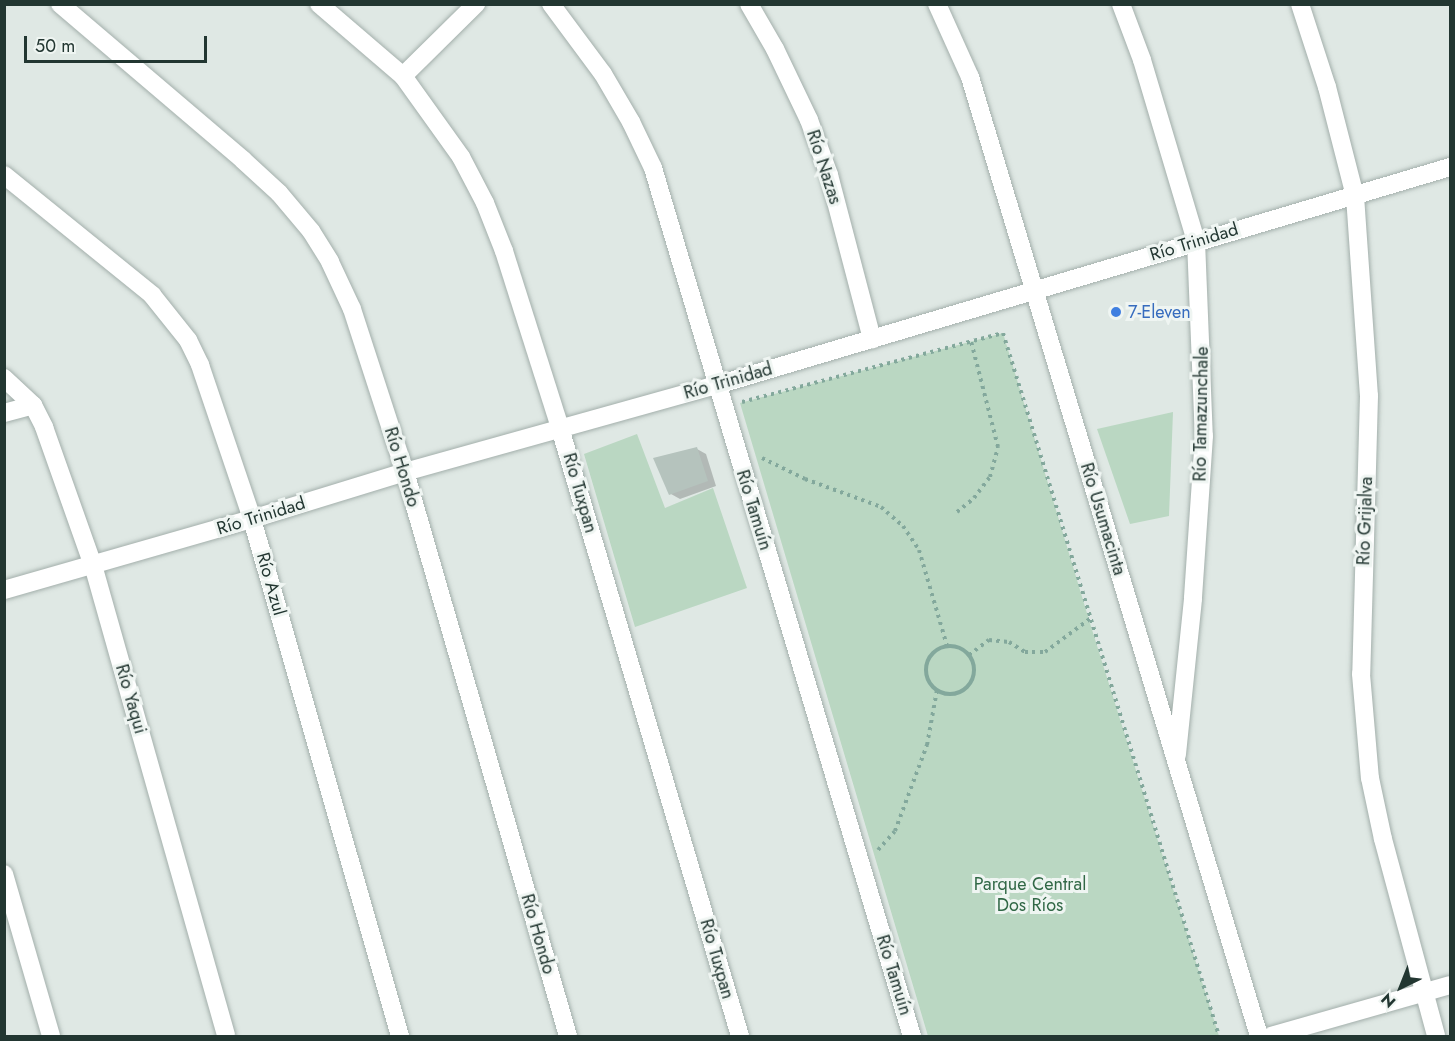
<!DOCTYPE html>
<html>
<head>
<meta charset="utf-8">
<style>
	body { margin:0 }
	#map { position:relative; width:1455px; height:1041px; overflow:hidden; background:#dfe8e4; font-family:Jost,sans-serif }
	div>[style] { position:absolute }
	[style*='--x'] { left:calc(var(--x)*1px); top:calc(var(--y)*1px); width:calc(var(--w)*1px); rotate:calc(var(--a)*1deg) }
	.green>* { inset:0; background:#bad7c2 }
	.shadow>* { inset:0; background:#0003 }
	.building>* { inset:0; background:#b5c3bd }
	.path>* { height:4px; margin-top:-2px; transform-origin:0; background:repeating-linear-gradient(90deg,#83a89c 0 3px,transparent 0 7.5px) }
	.path>.ring { margin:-2px; padding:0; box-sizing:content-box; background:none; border:4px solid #83a89c; border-radius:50% }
	.roads { filter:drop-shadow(0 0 2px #a3afab) drop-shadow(0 0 2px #a3afab) }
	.street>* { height:18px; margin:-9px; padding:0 9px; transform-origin:9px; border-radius:9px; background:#fff }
	.dots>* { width:16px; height:16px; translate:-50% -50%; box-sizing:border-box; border:3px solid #eff5f2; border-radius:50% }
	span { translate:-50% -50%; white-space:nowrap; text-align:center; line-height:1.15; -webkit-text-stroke:6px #eff5f2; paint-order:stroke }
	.street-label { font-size:18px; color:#223631 }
	.shop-label { font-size:18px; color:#366cbe }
	.left { translate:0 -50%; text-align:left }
	.park-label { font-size:18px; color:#316846 }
	.frame { position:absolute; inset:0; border:6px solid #223631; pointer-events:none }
	.north { position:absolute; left:1371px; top:957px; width:60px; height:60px; -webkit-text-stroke:4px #eff5f2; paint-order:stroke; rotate:223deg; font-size:16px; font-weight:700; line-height:24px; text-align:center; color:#223631 }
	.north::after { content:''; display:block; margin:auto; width:21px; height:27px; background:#223631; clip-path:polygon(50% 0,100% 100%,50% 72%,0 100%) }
	.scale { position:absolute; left:24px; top:36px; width:183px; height:27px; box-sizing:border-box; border:3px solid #223631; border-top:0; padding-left:8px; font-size:18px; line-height:21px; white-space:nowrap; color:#223631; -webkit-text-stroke:4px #eff5f2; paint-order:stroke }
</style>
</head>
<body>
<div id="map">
	<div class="green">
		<i style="clip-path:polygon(1003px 333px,1089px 620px,1219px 1036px,928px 1036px,740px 403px)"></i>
		<i style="clip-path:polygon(1173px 412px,1169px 516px,1130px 524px,1097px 429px)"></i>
		<i style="clip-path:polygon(637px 434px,665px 508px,713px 488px,747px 588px,635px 627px,584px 454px)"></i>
	</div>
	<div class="shadow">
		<i style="clip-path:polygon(697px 449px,706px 454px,716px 486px,680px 499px,671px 494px)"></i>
	</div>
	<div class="building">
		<i style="clip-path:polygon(697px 447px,708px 481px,669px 495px,653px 458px)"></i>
	</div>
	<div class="path">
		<i style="--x:742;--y:402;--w:270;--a:-14.8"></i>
		<i style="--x:1003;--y:333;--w:735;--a:72.92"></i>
		<i style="--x:762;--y:458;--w:48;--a:26"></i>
		<i style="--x:805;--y:479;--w:81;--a:20.2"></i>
		<i style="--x:881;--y:507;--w:29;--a:41"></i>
		<i style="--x:903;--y:526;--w:29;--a:56"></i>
		<i style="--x:919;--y:550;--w:100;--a:73.7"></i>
		<i style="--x:957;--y:512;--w:22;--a:-39"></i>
		<i style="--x:974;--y:498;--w:26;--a:-53"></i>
		<i style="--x:990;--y:477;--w:31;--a:-75"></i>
		<i style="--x:998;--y:447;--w:109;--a:-104.3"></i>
		<i class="ring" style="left:926px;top:646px;width:44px;height:44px"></i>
		<i style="--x:969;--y:655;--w:25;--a:-37"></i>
		<i style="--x:989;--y:640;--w:20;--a:6"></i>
		<i style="--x:1009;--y:642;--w:19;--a:32"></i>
		<i style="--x:1025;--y:652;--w:20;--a:0"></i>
		<i style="--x:1045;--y:652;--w:57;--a:-36.5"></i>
		<i style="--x:878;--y:850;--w:25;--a:-48"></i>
		<i style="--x:895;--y:831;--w:92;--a:-69.6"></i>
		<i style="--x:927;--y:745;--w:56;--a:-79.7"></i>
	</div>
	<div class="roads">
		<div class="street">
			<i style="--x:60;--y:4;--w:240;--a:40.4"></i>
			<i style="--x:243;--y:160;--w:49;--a:42.5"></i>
			<i style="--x:279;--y:193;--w:50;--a:49.9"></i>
			<i style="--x:311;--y:231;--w:36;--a:58"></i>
			<i style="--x:330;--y:262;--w:52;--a:64.9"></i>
			<i style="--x:352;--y:309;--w:171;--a:72"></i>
			<i style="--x:405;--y:472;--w:587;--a:73.88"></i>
			<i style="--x:319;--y:4;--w:111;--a:40.6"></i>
			<i style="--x:403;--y:76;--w:100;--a:54.4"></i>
			<i style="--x:461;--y:157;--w:52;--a:62.4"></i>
			<i style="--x:485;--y:203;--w:52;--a:68.4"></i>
			<i style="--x:504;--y:251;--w:186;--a:72.4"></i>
			<i style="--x:560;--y:428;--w:634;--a:73.51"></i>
			<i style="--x:551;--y:4;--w:87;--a:53.4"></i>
			<i style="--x:603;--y:74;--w:56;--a:59.7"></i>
			<i style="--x:631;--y:122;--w:51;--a:64.4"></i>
			<i style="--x:653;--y:168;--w:906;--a:73.39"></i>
			<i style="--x:749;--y:4;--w:52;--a:60"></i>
			<i style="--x:775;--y:49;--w:79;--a:64.4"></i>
			<i style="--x:809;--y:120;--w:59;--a:70"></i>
			<i style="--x:829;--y:175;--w:170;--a:75.3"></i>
			<i style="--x:937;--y:4;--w:80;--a:65.7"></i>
			<i style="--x:970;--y:77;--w:1002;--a:73.23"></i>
			<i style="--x:1121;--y:4;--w:60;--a:69.4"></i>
			<i style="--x:1142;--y:60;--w:189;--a:73.4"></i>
			<i style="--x:1196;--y:241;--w:195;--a:87.7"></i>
			<i style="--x:1204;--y:436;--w:163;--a:93.9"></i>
			<i style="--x:1193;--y:599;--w:157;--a:95.9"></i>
			<i style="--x:1300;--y:4;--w:87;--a:72"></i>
			<i style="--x:1327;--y:87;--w:113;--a:75.6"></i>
			<i style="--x:1355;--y:196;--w:200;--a:86"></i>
			<i style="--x:1369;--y:396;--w:278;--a:91.6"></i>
			<i style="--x:1361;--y:674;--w:104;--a:85.1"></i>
			<i style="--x:1370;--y:778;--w:62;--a:78"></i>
			<i style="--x:1383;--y:839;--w:204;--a:74.9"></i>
			<i style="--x:403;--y:76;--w:103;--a:-44.6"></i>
			<i style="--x:4;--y:175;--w:191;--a:39"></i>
			<i style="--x:152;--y:295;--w:58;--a:51.3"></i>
			<i style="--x:188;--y:340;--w:28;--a:64"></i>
			<i style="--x:200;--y:365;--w:163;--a:71.3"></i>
			<i style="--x:252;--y:519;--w:538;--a:74.03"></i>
			<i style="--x:4;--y:378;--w:40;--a:43"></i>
			<i style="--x:33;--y:405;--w:25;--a:63"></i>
			<i style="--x:44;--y:427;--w:146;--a:70.5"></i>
			<i style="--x:93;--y:565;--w:489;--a:74.2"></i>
			<i style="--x:4;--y:413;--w:30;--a:-15"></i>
			<i style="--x:4;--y:590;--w:258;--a:-16"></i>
			<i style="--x:252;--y:519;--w:160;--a:-17.1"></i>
			<i style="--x:405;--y:472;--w:324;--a:-15.6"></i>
			<i style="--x:717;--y:385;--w:765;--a:-16.56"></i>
			<i style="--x:4;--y:874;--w:169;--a:73.8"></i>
			<i style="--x:1271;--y:1036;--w:186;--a:-15.9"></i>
		</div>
	</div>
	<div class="dots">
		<i style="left:1116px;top:312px;background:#3f7fe0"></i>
	</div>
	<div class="street-label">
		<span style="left:824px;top:167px;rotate:72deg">Río Nazas</span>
		<span style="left:1194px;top:242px;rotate:-17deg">Río Trinidad</span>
		<span style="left:728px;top:381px;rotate:-16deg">Río Trinidad</span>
		<span style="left:1201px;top:414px;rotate:-89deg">Río Tamazunchale</span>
		<span style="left:402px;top:467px;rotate:73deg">Río Hondo</span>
		<span style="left:580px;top:493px;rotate:74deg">Río Tuxpan</span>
		<span style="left:754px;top:510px;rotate:73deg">Río Tamuín</span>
		<span style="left:261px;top:516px;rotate:-17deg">Río Trinidad</span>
		<span style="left:1103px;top:519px;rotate:73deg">Río Usumacinta</span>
		<span style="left:1365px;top:521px;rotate:-88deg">Río Grijalva</span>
		<span style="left:271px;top:584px;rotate:74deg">Río Azul</span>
		<span style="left:131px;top:699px;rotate:74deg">Río Yaqui</span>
		<span style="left:538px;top:934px;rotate:74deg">Río Hondo</span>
		<span style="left:717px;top:959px;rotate:74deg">Río Tuxpan</span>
		<span style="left:894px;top:975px;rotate:73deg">Río Tamuín</span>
	</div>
	<div class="shop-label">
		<span class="left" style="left:1128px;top:312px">7-Eleven</span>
	</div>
	<div class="park-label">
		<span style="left:1030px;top:895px">Parque Central<br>Dos Ríos</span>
	</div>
	<div class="frame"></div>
	<div class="north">N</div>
	<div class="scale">50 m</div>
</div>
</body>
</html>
